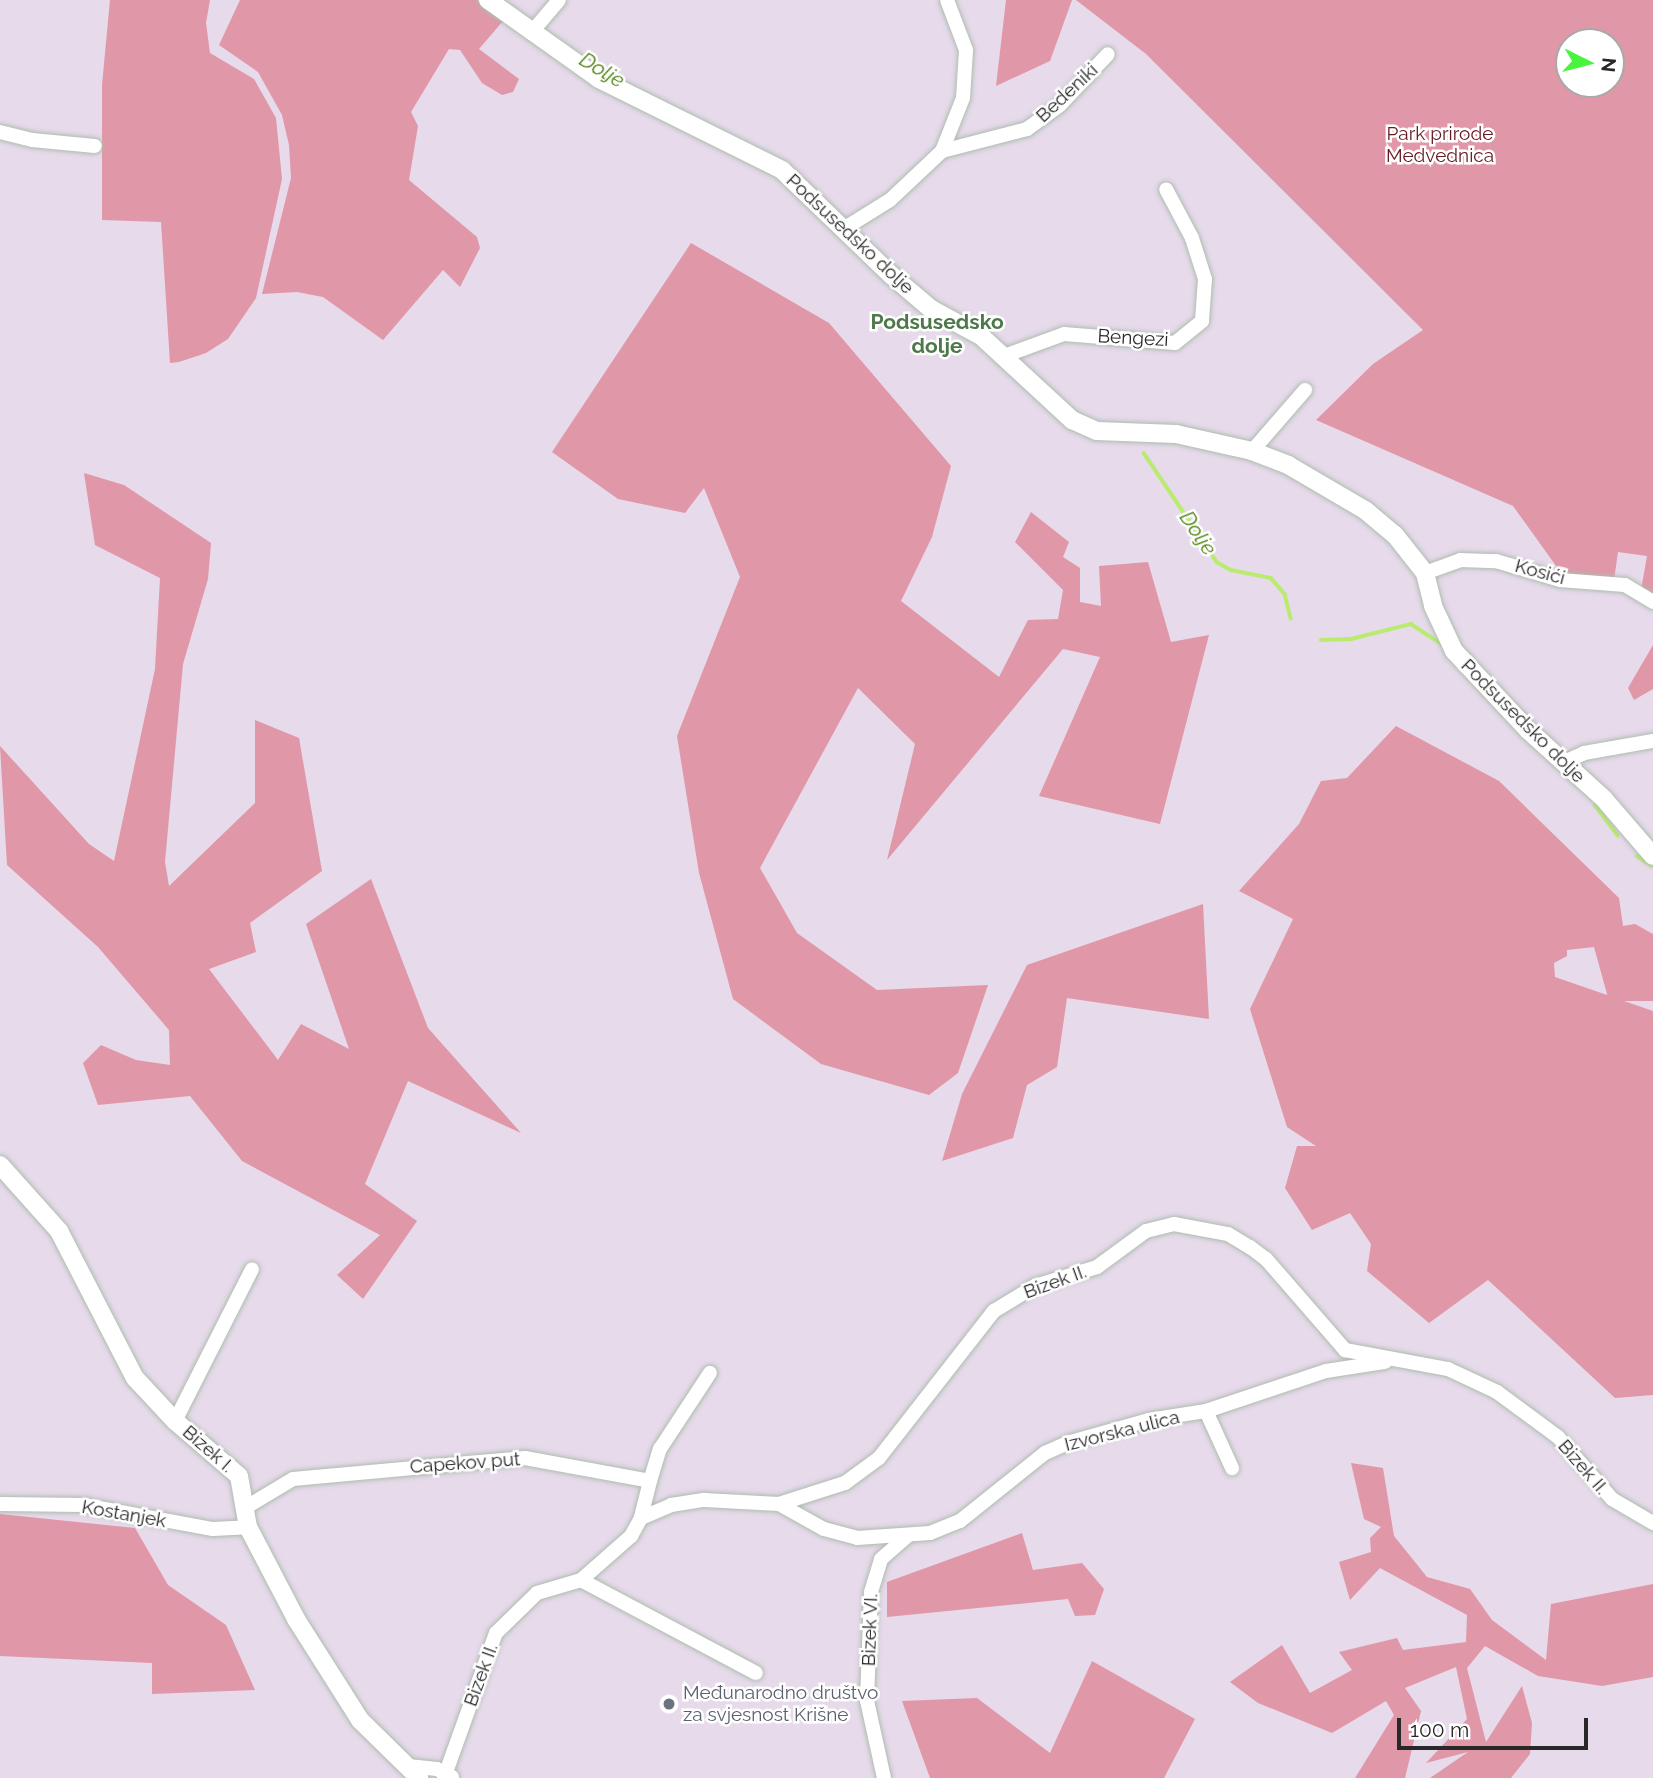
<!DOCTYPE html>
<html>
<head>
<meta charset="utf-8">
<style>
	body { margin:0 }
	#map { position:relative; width:1653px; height:1778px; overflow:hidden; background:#e6daeb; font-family:Raleway,sans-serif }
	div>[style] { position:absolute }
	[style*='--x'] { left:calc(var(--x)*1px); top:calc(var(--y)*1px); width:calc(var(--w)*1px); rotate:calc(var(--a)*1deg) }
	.green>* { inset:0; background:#e097a7 }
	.stream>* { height:3.5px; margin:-1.75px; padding:0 1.75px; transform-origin:1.75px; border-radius:1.75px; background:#baeb6f }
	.roads { filter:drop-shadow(0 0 2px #afbcae) drop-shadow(0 0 2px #afbcae) }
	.minor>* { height:14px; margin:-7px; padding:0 7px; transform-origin:7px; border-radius:7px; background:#fff }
	.tertiary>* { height:18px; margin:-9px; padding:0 9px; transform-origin:9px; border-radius:9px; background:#fff }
	.dots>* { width:19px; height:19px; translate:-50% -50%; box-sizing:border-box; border:4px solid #fff; border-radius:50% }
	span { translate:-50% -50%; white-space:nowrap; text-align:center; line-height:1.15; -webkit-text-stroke:5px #fff; paint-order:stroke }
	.street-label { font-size:19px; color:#282828 }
	.park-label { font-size:19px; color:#631b21 }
	.worship-label { font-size:19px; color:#5b616d }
	.left { translate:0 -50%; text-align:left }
	.water-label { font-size:21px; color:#4c8110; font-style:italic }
	.neighbourhood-label { font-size:21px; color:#4d784a; font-weight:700 }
	.north { position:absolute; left:1555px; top:28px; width:70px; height:70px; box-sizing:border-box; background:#fff; border:2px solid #a9a9a9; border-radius:50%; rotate:96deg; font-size:19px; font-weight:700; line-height:28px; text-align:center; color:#282828 }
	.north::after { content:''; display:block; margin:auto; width:24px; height:32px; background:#48f53d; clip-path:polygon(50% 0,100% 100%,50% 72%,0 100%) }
	.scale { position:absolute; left:1397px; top:1718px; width:191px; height:32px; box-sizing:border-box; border:4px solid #282828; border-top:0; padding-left:9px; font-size:21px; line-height:24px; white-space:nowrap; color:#282828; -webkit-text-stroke:5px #fff; paint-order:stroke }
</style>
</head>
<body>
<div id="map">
	<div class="green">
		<i style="clip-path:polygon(110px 0,210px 0,206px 23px,210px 53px,254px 79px,276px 118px,282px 179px,256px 298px,228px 339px,206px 353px,179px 362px,170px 363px,161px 222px,102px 220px,102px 85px)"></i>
		<i style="clip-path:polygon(240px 0,477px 0,503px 21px,479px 49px,519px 79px,513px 92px,502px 95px,482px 83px,460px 50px,449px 49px,411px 112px,418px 126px,409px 180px,477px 237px,480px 248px,460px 287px,443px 270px,383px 340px,323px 297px,297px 292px,262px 294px,291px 178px,289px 145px,282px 115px,258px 72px,219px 45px)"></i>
		<i style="clip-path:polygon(1006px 0,1072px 0,1050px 61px,996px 86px)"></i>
		<i style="clip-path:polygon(evenodd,1076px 0,1653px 0,1653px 597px,1641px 590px,1647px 556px,1618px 552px,1614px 580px,1564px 577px,1513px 506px,1316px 420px,1373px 364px,1423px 330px,1146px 54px,1076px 0,1569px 42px,1611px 42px,1611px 84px,1569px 84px,1569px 42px)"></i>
		<i style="clip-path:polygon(691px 243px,829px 323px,951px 466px,932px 537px,901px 601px,999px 677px,1028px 620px,1058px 619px,1063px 590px,1015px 542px,1031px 512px,1069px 542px,1063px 557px,1080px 568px,1080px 602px,1101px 606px,1099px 566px,1148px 562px,1171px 642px,1209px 635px,1160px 824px,1039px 796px,1100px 657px,1063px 649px,887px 860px,915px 744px,858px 688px,760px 868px,797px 933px,877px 990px,988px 985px,958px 1073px,929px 1095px,821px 1064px,733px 999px,699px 873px,677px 736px,740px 577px,704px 488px,685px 513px,618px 499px,552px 452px)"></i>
		<i style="clip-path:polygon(84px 473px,124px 485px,211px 543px,208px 579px,183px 664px,165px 862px,169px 886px,255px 803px,255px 720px,299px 738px,322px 871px,250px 923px,256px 952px,209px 969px,278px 1060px,301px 1024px,349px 1049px,306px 924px,371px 879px,428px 1028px,521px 1133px,408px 1081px,365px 1184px,417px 1221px,363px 1299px,337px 1275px,380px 1235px,242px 1161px,190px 1096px,98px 1105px,83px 1063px,101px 1045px,136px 1060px,170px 1065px,169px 1030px,98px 947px,7px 865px,0 746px,89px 844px,114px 861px,155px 669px,160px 578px,95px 545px)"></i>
		<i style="clip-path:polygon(1653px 645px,1653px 689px,1634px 700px,1628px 688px)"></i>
		<i style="clip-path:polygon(evenodd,1396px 726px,1499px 781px,1619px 898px,1623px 926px,1635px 924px,1653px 934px,1653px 1001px,1624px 1001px,1653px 1011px,1653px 1395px,1615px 1398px,1488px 1280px,1429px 1323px,1367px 1271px,1371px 1244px,1350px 1213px,1312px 1230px,1285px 1188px,1297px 1146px,1316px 1146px,1287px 1127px,1250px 1009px,1293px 919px,1239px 891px,1299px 824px,1321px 781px,1347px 778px,1396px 726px,1594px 947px,1607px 994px,1607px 995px,1555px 977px,1554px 963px,1567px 956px,1567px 950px,1594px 947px)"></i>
		<i style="clip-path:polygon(1203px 904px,1209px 1019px,1067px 998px,1057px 1067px,1027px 1085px,1013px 1138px,942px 1161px,962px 1094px,1027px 965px)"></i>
		<i style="clip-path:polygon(1351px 1463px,1383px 1468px,1394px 1536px,1427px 1577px,1470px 1589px,1492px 1620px,1546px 1660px,1551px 1604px,1653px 1584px,1653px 1677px,1602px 1686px,1538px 1676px,1485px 1646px,1467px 1668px,1486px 1742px,1522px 1686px,1532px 1723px,1530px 1754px,1511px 1778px,1430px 1778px,1468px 1752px,1426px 1763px,1467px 1719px,1456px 1667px,1405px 1688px,1421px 1711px,1405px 1778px,1355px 1778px,1394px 1715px,1386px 1701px,1332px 1733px,1258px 1703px,1230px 1682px,1282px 1645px,1310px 1693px,1352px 1670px,1339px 1652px,1397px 1638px,1403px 1650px,1466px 1642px,1467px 1615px,1380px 1568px,1350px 1600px,1339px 1562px,1371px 1552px,1370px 1538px,1381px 1527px,1364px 1519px)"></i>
		<i style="clip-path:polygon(0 1514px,135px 1528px,168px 1585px,226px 1625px,255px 1690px,152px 1694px,152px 1663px,0 1656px)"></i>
		<i style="clip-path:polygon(1022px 1533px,1033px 1570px,1082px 1563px,1104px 1589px,1095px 1615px,1075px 1616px,1068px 1599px,887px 1617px,887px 1582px)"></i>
		<i style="clip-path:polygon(1092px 1661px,1195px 1719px,1164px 1778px,930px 1778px,902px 1701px,977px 1698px,1050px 1753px)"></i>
	</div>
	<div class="stream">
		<i style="--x:1144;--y:453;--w:131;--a:56.2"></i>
		<i style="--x:1217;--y:562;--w:16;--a:30"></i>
		<i style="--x:1231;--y:570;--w:41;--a:11.3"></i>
		<i style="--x:1271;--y:578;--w:21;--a:49"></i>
		<i style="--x:1285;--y:594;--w:25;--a:76"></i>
		<i style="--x:1321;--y:640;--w:30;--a:-2"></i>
		<i style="--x:1351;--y:639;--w:62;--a:-14"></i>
		<i style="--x:1411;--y:624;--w:37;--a:33"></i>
		<i style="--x:1595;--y:805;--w:38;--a:53"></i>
		<i style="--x:1637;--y:856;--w:19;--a:32"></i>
	</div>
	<div class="roads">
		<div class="minor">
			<i style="--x:531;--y:33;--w:43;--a:-49.7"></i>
			<i style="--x:0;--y:132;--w:33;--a:14"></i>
			<i style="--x:32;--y:140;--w:63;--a:5.4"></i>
			<i style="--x:942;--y:151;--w:88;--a:-14.5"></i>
			<i style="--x:1027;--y:129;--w:39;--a:-36"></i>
			<i style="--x:1059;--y:106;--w:71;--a:-46.7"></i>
			<i style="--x:845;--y:228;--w:53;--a:-31.9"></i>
			<i style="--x:890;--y:200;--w:71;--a:-43.3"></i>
			<i style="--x:942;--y:151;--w:57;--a:-68.4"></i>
			<i style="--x:963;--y:98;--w:48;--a:-86.4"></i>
			<i style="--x:966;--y:50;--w:53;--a:-110.8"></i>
			<i style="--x:1004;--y:356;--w:64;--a:-20.1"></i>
			<i style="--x:1064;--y:334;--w:111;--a:4.6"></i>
			<i style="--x:1175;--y:343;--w:35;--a:-39"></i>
			<i style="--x:1202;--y:321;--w:42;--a:-85.9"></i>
			<i style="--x:1205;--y:279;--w:43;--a:-107.6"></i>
			<i style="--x:1192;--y:238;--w:55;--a:-118"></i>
			<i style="--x:1252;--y:451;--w:81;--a:-49"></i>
			<i style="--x:1425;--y:573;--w:37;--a:-20"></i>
			<i style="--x:1460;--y:560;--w:36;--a:2"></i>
			<i style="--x:1496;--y:561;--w:67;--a:16.5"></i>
			<i style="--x:1560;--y:580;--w:65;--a:4.4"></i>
			<i style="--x:1625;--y:585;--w:33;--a:31"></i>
			<i style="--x:1562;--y:763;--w:24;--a:-24"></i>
			<i style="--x:1584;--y:753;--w:70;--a:-9.9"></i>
			<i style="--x:1206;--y:1411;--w:63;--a:65.5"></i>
			<i style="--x:175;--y:1421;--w:170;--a:-63.1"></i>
			<i style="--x:650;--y:1481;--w:34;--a:-73"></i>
			<i style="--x:660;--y:1449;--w:91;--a:-56.7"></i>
			<i style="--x:0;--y:1504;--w:83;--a:0.7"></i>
			<i style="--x:83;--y:1505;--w:132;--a:10.5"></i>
			<i style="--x:213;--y:1529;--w:35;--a:-3"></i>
			<i style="--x:779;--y:1504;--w:51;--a:29.1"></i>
			<i style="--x:824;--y:1529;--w:34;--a:15"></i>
			<i style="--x:857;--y:1538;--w:73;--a:-3.9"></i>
			<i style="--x:930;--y:1533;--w:32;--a:-22"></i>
			<i style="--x:960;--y:1521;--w:109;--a:-38.7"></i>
			<i style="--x:1045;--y:1453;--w:24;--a:-24"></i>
			<i style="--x:1067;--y:1443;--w:85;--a:-15.7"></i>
			<i style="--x:1149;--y:1420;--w:58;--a:-9"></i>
			<i style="--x:1206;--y:1411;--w:126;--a:-18.4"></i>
			<i style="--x:1326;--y:1371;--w:60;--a:-8.7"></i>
			<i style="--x:248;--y:1506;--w:52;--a:-31"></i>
			<i style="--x:293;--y:1479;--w:233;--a:-5.2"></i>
			<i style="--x:525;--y:1458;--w:127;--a:10.4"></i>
			<i style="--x:650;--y:1481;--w:38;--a:104"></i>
			<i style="--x:581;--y:1580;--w:198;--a:28"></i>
			<i style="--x:408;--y:1766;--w:29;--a:6"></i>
			<i style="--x:437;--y:1769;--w:17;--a:28"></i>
			<i style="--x:444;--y:1778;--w:154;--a:-70.3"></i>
			<i style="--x:496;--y:1633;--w:57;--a:-44.3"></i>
			<i style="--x:537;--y:1593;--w:46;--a:-16.5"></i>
			<i style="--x:581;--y:1580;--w:67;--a:-41.3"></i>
			<i style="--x:631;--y:1536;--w:21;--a:-61"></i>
			<i style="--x:641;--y:1518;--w:33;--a:-23"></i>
			<i style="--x:671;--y:1505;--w:33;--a:-9"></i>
			<i style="--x:704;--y:1500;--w:75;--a:3.1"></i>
			<i style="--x:779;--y:1504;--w:69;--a:-17.7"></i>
			<i style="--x:845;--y:1483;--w:42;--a:-36.3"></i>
			<i style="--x:879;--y:1458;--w:187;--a:-52"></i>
			<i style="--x:994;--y:1311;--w:48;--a:-31.4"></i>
			<i style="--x:1035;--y:1286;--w:65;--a:-17"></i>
			<i style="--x:1097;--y:1267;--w:61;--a:-36.3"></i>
			<i style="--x:1146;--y:1231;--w:29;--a:-14"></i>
			<i style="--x:1174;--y:1224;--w:55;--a:10.5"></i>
			<i style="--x:1228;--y:1234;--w:26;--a:31"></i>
			<i style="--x:1250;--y:1247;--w:20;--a:37"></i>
			<i style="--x:1266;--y:1259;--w:121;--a:49"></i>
			<i style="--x:1345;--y:1350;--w:105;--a:10.5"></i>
			<i style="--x:1448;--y:1369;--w:54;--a:25.1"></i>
			<i style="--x:1497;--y:1392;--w:76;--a:36.4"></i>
			<i style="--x:1558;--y:1437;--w:82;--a:48.9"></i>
			<i style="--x:1612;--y:1499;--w:48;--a:30.3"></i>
			<i style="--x:884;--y:1778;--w:79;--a:-102.4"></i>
			<i style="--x:867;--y:1701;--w:109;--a:-87.9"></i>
			<i style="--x:871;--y:1592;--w:34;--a:-73"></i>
			<i style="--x:881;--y:1559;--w:35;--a:-41"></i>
		</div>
		<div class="tertiary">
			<i style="--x:488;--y:0;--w:136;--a:35.4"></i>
			<i style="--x:599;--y:79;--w:204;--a:26.4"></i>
			<i style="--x:782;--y:170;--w:151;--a:43.9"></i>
			<i style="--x:891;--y:275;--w:52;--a:40.4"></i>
			<i style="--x:931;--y:309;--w:57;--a:28.4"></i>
			<i style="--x:981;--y:336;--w:124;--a:42.7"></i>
			<i style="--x:1072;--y:420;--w:27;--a:24"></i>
			<i style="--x:1097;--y:431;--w:79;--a:2.2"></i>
			<i style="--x:1176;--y:434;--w:78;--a:12.6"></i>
			<i style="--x:1252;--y:451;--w:39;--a:21"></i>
			<i style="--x:1288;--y:465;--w:89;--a:30.3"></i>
			<i style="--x:1365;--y:510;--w:39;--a:40"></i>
			<i style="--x:1395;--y:535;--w:48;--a:51.7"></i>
			<i style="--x:1425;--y:573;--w:34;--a:76"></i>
			<i style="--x:1433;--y:606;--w:50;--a:65"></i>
			<i style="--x:1454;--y:651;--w:108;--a:46.9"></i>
			<i style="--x:1528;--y:730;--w:103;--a:42.2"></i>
			<i style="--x:1604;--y:799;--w:75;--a:49.3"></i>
			<i style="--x:0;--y:1165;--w:89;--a:48.2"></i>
			<i style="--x:59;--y:1231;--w:165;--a:62.7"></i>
			<i style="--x:135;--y:1378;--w:59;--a:47.1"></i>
			<i style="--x:175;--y:1421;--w:84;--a:40.7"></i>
			<i style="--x:239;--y:1476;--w:52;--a:80"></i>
			<i style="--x:248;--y:1527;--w:104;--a:62.4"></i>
			<i style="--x:296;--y:1619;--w:120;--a:57.6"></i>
			<i style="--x:360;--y:1720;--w:83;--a:44.5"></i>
		</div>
	</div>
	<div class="dots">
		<i style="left:669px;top:1704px;background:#6b7280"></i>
	</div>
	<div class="street-label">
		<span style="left:1067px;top:93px;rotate:-43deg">Bedeniki</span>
		<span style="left:850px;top:234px;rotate:43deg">Podsusedsko dolje</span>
		<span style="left:1133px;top:338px;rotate:3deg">Bengezi</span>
		<span style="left:1540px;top:572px;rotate:15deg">Kosići</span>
		<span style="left:1523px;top:721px;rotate:45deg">Podsusedsko dolje</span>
		<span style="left:1055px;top:1282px;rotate:-20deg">Bizek II.</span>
		<span style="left:1122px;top:1431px;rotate:-14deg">Izvorska ulica</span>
		<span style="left:208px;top:1449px;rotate:41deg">Bizek I.</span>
		<span style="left:465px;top:1463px;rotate:-4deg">Capekov put</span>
		<span style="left:1583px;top:1467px;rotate:49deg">Bizek II.</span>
		<span style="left:124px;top:1514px;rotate:10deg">Kostanjek</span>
		<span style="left:870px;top:1630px;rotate:-88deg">Bizek VI.</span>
		<span style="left:481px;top:1675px;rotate:-70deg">Bizek II.</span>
	</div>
	<div class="park-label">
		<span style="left:1440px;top:145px">Park prirode<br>Medvednica</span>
	</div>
	<div class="worship-label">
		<span class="left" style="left:683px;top:1704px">Međunarodno društvo<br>za svjesnost Krišne</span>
	</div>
	<div class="water-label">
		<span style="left:602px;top:70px;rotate:31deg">Dolje</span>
		<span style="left:1198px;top:533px;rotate:56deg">Dolje</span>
	</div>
	<div class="neighbourhood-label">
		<span style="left:937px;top:334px">Podsusedsko<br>dolje</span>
	</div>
	<div class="north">N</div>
	<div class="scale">100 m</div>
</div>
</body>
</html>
